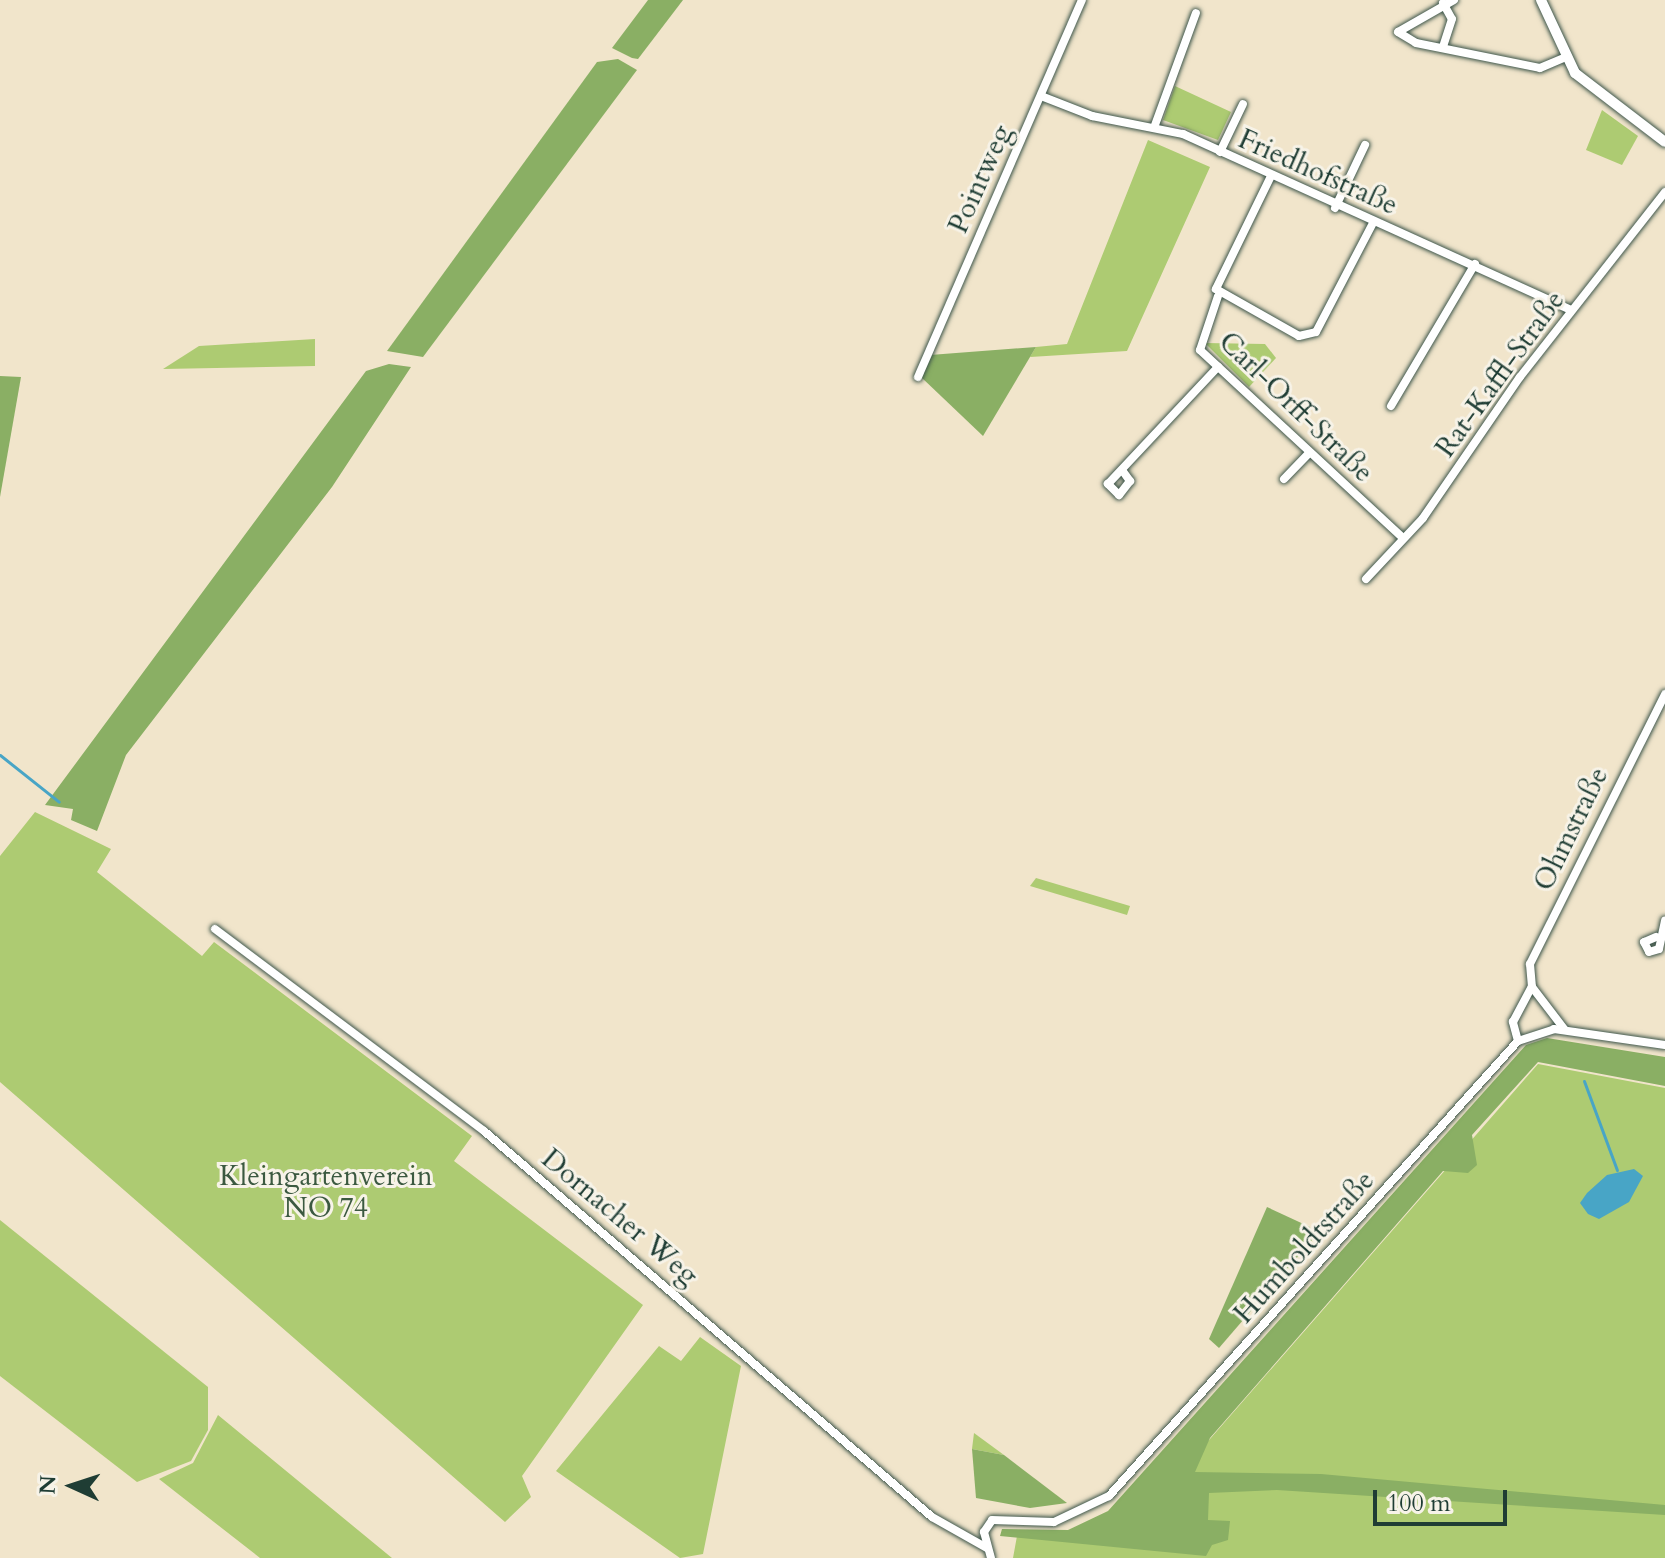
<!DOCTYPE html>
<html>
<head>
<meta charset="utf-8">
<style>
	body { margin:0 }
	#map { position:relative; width:1665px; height:1558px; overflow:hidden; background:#f1e5cb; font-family:Cardo,serif }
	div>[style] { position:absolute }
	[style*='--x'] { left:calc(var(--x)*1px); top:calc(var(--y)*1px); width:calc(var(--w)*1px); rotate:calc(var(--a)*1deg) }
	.green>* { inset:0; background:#adcb72 }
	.forest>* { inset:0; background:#8aaf64 }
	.water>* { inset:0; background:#48a5c6 }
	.stream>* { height:3px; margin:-1.5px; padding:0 1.5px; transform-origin:1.5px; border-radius:1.5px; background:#48a5c6 }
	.roads { filter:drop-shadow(0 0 2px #3e564b) drop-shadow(0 0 2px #3e564b) }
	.minor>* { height:8px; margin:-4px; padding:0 4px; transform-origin:4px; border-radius:4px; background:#fff }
	.tertiary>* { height:10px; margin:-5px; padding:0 5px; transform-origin:5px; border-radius:5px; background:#fff }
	span { translate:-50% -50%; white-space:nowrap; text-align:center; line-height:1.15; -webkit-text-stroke:6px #f7f3e8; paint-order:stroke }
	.street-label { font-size:28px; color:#1f3d34 }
	.park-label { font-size:28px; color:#3b5940 }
	.north { position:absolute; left:32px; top:1446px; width:80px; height:80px; -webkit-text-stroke:6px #f7f3e8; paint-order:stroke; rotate:273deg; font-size:22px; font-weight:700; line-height:32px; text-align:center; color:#1f3d34 }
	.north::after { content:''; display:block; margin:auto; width:28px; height:36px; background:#1f3d34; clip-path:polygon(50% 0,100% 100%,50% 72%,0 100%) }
	.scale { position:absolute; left:1373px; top:1490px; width:134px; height:36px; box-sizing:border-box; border:4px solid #1f3d34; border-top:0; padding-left:10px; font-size:24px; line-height:28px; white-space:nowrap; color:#1f3d34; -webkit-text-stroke:6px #f7f3e8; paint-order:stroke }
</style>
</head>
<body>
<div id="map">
	<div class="green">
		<i style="clip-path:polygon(1175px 86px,1231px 112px,1218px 140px,1163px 120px)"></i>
		<i style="clip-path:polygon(1602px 110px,1638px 136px,1622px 165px,1586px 150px)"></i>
		<i style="clip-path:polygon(1148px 140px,1210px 167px,1127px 351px,1030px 357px,1036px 347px,1067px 344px)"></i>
		<i style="clip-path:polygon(315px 339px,315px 366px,163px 369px,199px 346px)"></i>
		<i style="clip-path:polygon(1205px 343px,1265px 344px,1276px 358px,1249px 387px)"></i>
		<i style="clip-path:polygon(35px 812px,111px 849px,97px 872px,202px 956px,214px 942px,472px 1136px,454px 1161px,643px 1305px,522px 1476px,531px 1497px,505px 1522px,0 1082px,0 856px)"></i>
		<i style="clip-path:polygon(1036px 878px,1130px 906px,1127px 915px,1030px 886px)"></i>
		<i style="clip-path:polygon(1538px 1064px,1665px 1088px,1665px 1558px,1013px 1558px,1017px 1536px,1086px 1534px,1154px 1503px)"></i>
		<i style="clip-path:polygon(0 1220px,208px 1387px,208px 1430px,191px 1461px,137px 1482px,0 1376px)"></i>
		<i style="clip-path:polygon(700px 1337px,741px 1366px,703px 1554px,680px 1558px,556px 1471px,659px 1346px,681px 1361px)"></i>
		<i style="clip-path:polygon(218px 1415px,392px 1558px,260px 1558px,159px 1479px,193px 1463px)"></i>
		<i style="clip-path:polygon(974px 1433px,1004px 1455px,972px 1449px)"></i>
	</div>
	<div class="forest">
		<i style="clip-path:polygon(648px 0,683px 0,638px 59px,632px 58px,612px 48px)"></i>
		<i style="clip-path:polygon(618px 59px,637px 70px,423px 357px,387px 351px,597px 62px)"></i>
		<i style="clip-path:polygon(1036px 347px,983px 436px,921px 377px,930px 355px)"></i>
		<i style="clip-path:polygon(389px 364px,411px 367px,332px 487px,126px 755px,97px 831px,71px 820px,73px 809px,45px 805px,366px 371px)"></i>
		<i style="clip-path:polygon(0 376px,21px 377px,0 497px)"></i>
		<i style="clip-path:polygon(1547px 1038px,1665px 1057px,1665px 1086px,1538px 1062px,1472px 1135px,1477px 1165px,1468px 1173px,1443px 1171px,1210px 1438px,1195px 1472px,1321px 1474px,1665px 1505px,1665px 1515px,1277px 1490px,1209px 1493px,1208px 1520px,1230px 1521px,1228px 1540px,1212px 1545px,1206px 1556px,1000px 1536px,1002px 1529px,1068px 1530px,1108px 1511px,1526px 1045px)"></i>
		<i style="clip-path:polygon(1267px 1207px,1310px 1227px,1313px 1239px,1219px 1348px,1209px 1339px)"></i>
		<i style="clip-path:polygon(972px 1449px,1004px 1455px,1067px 1503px,1030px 1508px,976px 1498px)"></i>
	</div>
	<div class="water">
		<i style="clip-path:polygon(1634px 1169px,1643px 1176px,1629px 1202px,1599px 1219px,1588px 1214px,1580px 1203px,1587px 1193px,1607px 1175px)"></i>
	</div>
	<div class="stream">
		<i style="--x:0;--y:755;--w:75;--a:38.5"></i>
		<i style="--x:1584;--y:1081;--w:95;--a:69.7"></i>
	</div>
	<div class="roads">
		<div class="minor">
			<i style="--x:1454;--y:0;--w:64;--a:150.3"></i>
			<i style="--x:1398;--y:32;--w:21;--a:31"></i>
			<i style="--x:1416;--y:43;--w:126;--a:11.4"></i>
			<i style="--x:1540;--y:68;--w:26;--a:-23"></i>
			<i style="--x:1443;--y:3;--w:18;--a:61"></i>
			<i style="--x:1452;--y:19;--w:28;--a:108"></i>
			<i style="--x:1041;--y:96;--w:55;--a:21.4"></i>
			<i style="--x:1092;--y:116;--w:93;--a:11.2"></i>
			<i style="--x:1183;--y:134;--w:426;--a:24.4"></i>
			<i style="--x:1155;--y:125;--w:119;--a:-69.9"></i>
			<i style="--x:1220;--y:152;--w:53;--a:-64.4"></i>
			<i style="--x:1271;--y:176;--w:126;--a:116"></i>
			<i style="--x:1216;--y:289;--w:95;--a:29.5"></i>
			<i style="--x:1299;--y:336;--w:17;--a:-13"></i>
			<i style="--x:1316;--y:332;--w:123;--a:-62.4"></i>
			<i style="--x:1335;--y:208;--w:70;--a:-64.5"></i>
			<i style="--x:1218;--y:296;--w:57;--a:108.4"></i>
			<i style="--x:1200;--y:350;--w:277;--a:42.8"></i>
			<i style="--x:918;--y:377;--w:411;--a:-66.5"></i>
			<i style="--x:1391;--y:406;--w:165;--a:-59.4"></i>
			<i style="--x:1122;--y:470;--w:14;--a:54"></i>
			<i style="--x:1130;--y:481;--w:18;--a:128"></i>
			<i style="--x:1119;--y:495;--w:16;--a:-135"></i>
			<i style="--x:1108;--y:484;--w:161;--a:-46.8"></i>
			<i style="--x:1284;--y:479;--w:37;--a:-46"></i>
			<i style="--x:1366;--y:579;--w:83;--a:-46.9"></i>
			<i style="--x:1423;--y:518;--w:171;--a:-55.5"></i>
			<i style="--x:1520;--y:377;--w:235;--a:-51.9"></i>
			<i style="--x:215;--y:929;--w:336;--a:36.9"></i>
			<i style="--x:484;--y:1131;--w:591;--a:40.75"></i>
			<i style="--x:932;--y:1517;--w:63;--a:29.4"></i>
			<i style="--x:1656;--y:937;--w:13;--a:157"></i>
			<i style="--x:1644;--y:942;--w:11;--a:63"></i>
			<i style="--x:1649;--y:952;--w:10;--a:-17"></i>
			<i style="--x:1659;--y:949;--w:29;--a:-78"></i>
			<i style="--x:1532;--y:987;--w:54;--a:52.5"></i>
			<i style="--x:1518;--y:1041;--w:20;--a:-105"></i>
			<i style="--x:1513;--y:1022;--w:40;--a:-62"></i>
			<i style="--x:1532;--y:987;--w:23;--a:-95"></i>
			<i style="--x:1530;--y:964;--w:302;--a:-63.4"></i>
			<i style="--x:991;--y:1558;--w:27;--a:-105"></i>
			<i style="--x:984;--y:1532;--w:14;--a:-56"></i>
			<i style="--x:992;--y:1520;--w:62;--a:1.8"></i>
			<i style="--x:1054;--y:1522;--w:61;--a:-25.3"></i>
			<i style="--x:1109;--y:1496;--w:612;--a:-48.05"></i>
			<i style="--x:1518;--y:1041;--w:38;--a:-18"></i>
			<i style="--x:1554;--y:1029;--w:112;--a:8.2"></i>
		</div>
		<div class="tertiary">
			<i style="--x:1541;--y:0;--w:81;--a:65"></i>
			<i style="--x:1575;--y:73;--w:113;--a:37.5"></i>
		</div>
	</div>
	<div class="street-label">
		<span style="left:1318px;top:172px;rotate:24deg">Friedhofstraße</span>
		<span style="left:980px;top:179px;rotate:-66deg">Pointweg</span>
		<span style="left:1500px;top:374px;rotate:-54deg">Rat-Kaffl-Straße</span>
		<span style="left:1296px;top:407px;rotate:44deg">Carl-Orff-Straße</span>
		<span style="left:1571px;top:829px;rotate:-64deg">Ohmstraße</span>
		<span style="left:620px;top:1217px;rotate:40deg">Dornacher Weg</span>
		<span style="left:1304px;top:1247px;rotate:-48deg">Humboldtstraße</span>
	</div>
	<div class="park-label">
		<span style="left:326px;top:1192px">Kleingartenverein<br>NO 74</span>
	</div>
	<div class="north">N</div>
	<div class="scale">100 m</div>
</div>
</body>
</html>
